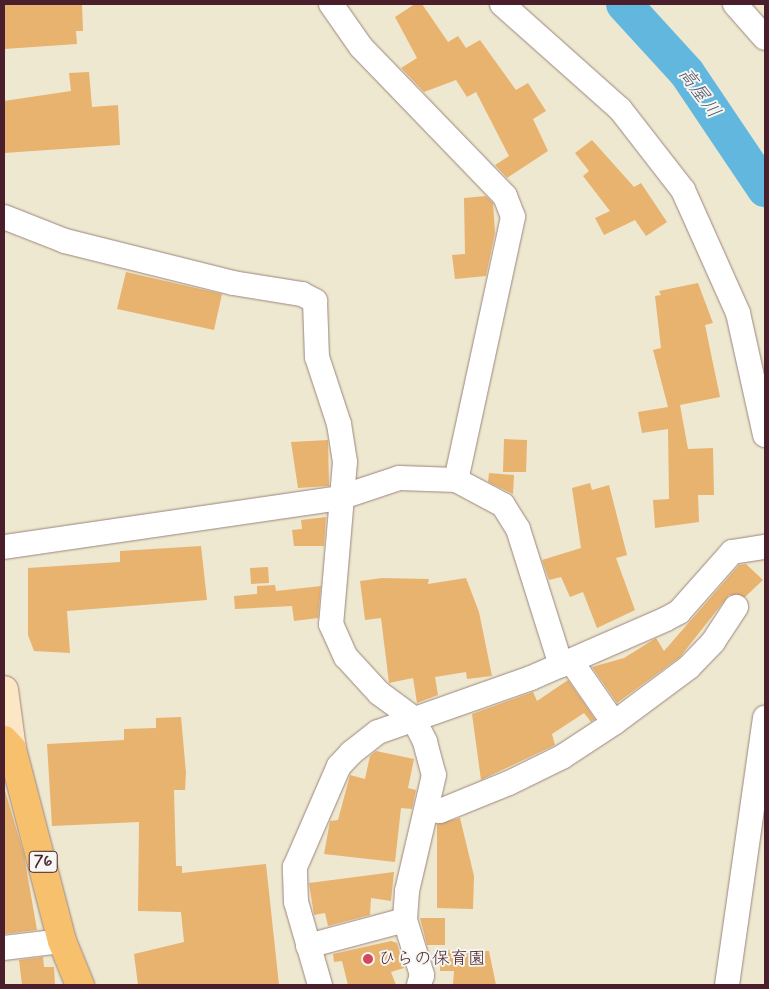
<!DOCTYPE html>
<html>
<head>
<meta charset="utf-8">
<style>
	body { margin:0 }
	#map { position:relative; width:769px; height:989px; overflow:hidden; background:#eee8d0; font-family:Mynerve,"Klee One",sans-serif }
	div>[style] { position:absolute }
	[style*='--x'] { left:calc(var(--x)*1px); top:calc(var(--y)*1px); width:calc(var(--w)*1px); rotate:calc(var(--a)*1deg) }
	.river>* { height:36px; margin:-18px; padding:0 18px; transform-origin:18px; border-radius:18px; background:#62b7df }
	.building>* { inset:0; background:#e8b26f }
	.roads { filter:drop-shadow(0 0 1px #9c847e) drop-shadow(0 0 1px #9c847e) }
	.street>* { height:24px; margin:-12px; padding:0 12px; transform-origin:12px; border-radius:12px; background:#fff }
	.secondary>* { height:28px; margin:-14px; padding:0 14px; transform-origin:14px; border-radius:14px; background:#fce6c4 }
	.primary>* { height:28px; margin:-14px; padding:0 14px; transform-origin:14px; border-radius:14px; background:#f7c06c }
	.dots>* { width:14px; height:14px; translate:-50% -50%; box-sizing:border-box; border:2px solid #f6f6f2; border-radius:50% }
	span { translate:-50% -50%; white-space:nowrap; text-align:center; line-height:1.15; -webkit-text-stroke:4px #f6f6f2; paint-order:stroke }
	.shield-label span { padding:1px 4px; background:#f6f6f2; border:1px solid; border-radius:4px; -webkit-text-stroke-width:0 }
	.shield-label { font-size:16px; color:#4a1f2b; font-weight:700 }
	.poi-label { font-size:18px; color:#4a1f2b }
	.left { translate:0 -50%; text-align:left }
	.water-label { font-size:19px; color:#52546a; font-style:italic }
	.frame { position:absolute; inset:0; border:5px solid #4a1f2b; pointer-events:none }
</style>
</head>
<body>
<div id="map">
	<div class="river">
		<i style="--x:624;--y:4;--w:93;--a:47.6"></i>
		<i style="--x:687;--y:73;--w:140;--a:56.1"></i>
	</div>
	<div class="building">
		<i style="clip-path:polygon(4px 4px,82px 4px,83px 31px,76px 31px,77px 44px,4px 49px)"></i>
		<i style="clip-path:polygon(415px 4px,422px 4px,448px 42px,458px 36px,466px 48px,480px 40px,516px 90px,528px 83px,546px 111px,533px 119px,548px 151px,507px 178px,495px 165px,509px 156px,476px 92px,467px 97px,456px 80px,424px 92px,401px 68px,417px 58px,395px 17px)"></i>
		<i style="clip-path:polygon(89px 72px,92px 107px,118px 105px,120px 145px,4px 153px,4px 101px,71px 91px,69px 73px)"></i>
		<i style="clip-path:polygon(592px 140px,634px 187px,641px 183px,667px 222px,646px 236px,635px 220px,604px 235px,595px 218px,610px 211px,583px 176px,589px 171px,575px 153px)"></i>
		<i style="clip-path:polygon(486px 196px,493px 203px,495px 233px,486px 276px,455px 279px,452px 255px,465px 254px,464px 198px)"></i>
		<i style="clip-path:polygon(126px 272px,222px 294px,214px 330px,117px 309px)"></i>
		<i style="clip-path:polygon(698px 283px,713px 323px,705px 325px,720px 397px,680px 405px,688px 449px,713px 448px,714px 495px,698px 495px,699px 522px,655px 528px,653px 500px,669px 499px,668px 429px,642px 433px,638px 412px,668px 407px,653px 350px,661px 348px,655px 296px,661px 295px,659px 291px)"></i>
		<i style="clip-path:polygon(504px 439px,527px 440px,526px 472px,503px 472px)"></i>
		<i style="clip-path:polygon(328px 440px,329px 486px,298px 488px,291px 442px)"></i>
		<i style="clip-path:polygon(489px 473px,514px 475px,513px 494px,488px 482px)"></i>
		<i style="clip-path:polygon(590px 483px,592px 490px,609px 485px,627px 555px,616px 558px,635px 610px,597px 628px,583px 592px,570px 597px,561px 577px,549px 580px,542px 560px,581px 548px,572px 488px)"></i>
		<i style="clip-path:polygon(326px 517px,324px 546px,294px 546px,292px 530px,302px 529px,301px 520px)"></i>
		<i style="clip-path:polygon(201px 546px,207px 600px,67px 611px,70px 653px,34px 651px,28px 635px,28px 568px,120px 562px,120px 551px)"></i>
		<i style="clip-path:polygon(746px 564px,763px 580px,745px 597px,729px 595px,680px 657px,617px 703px,592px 667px,624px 658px,656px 638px,664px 651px,739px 565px)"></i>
		<i style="clip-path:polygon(268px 567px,269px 583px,251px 584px,250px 568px)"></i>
		<i style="clip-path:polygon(382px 578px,429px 579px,428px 584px,466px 578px,479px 612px,492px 676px,467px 679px,466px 672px,435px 677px,438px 695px,417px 703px,413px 678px,389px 683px,381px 618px,365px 620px,360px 581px)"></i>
		<i style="clip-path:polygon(275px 585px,276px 591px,321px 586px,318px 618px,294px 621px,292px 606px,235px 609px,234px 596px,257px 594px,257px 586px)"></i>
		<i style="clip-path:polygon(568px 680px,595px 719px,591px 722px,584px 713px,552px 734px,555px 745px,481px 780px,472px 714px,533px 692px,537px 701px)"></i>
		<i style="clip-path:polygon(181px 717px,186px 773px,185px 790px,174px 790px,176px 866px,182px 866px,182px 873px,266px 864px,279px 985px,138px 985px,134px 954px,184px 942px,181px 912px,138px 911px,139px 822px,52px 826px,47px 744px,124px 740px,124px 729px,156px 728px,156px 718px)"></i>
		<i style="clip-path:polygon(376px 751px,414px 759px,408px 788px,416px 790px,412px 809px,401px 808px,395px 862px,324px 854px,330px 821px,338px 820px,350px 775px,365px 779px,370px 756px)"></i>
		<i style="clip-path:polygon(4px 787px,24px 855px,37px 930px,4px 934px)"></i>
		<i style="clip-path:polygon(460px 818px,474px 876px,473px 909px,437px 908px,437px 824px)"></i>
		<i style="clip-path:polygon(394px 872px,391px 901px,371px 898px,370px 915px,328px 926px,325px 913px,314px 915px,309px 883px)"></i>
		<i style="clip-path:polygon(420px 918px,445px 918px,445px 945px,427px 945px)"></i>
		<i style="clip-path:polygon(391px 941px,397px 943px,404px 968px,391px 972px,396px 985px,348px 985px,342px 961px,334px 962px,333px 954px)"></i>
		<i style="clip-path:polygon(440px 950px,489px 951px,496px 985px,453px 984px,454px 971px,440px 971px)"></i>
		<i style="clip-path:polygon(43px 957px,44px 967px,54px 967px,55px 985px,22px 985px,19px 960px)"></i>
	</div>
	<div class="roads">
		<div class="street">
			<i style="--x:331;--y:4;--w:52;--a:55.1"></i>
			<i style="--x:361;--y:47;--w:207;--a:46"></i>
			<i style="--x:505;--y:196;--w:22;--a:69"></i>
			<i style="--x:513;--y:217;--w:269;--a:102.2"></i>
			<i style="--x:502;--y:4;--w:158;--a:41.7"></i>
			<i style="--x:620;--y:109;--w:103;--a:52.1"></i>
			<i style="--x:683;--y:190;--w:135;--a:65.9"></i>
			<i style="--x:738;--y:313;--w:125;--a:77.5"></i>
			<i style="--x:735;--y:4;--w:45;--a:48.6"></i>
			<i style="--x:4;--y:217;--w:66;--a:21.5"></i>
			<i style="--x:65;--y:241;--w:173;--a:14"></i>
			<i style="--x:233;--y:283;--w:70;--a:9.1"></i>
			<i style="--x:302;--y:294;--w:15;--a:28"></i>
			<i style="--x:315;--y:301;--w:56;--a:88"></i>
			<i style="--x:317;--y:357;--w:71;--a:71.8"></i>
			<i style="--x:339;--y:424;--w:38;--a:81"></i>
			<i style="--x:345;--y:462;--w:163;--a:94.9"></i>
			<i style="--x:331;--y:624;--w:36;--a:66"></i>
			<i style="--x:346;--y:657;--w:49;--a:47.5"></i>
			<i style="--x:379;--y:693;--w:42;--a:36.3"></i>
			<i style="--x:413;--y:718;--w:27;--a:63"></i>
			<i style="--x:425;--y:742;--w:34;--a:75"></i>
			<i style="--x:434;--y:775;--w:119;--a:103.1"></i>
			<i style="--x:407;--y:891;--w:29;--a:94"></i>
			<i style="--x:405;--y:920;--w:58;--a:72.8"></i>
			<i style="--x:422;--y:975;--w:10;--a:107"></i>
			<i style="--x:4;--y:547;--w:339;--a:-8.3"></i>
			<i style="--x:339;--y:498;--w:63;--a:-18.4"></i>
			<i style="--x:399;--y:478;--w:57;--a:2"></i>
			<i style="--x:456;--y:480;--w:53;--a:28"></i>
			<i style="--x:503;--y:505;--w:28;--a:58"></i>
			<i style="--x:518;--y:529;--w:143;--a:72.5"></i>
			<i style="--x:571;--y:661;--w:75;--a:55.3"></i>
			<i style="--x:429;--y:810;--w:11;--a:5"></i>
			<i style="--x:440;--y:811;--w:74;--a:-22.1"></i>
			<i style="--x:509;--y:783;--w:59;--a:-26.1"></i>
			<i style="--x:562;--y:757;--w:62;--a:-33.2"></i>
			<i style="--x:614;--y:723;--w:94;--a:-36.7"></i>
			<i style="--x:689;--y:667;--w:35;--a:-46"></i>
			<i style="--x:713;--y:642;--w:42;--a:-56.7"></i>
			<i style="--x:308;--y:946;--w:100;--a:-15"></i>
			<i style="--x:4;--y:948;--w:58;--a:-6.9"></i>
			<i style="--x:320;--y:985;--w:86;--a:-106.1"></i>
			<i style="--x:296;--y:902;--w:35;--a:-92"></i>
			<i style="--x:295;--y:867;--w:110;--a:-66.5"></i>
			<i style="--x:339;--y:766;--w:18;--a:-47"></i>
			<i style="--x:351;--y:753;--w:34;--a:-38"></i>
			<i style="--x:378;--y:732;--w:162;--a:-19.4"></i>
			<i style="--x:531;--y:678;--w:147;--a:-23.6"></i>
			<i style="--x:666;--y:619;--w:15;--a:-28"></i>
			<i style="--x:679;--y:612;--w:80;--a:-48.5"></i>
			<i style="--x:732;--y:552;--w:33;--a:-9"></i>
			<i style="--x:727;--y:985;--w:270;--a:-81.9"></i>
		</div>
		<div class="secondary">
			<i style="--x:4;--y:690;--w:60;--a:82.3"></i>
		</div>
		<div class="primary">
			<i style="--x:4;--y:740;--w:12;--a:48"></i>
			<i style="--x:12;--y:749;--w:198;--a:75.4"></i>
			<i style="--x:62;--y:941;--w:48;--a:67.8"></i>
		</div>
	</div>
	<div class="dots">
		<i style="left:368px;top:959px;background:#d1495b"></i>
	</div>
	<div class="shield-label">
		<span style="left:43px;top:862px">76</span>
	</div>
	<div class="poi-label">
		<span class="left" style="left:378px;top:959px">ひらの保育園</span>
	</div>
	<div class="water-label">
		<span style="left:699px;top:93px;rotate:54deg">高屋川</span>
	</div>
	<div class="frame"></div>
</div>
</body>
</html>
